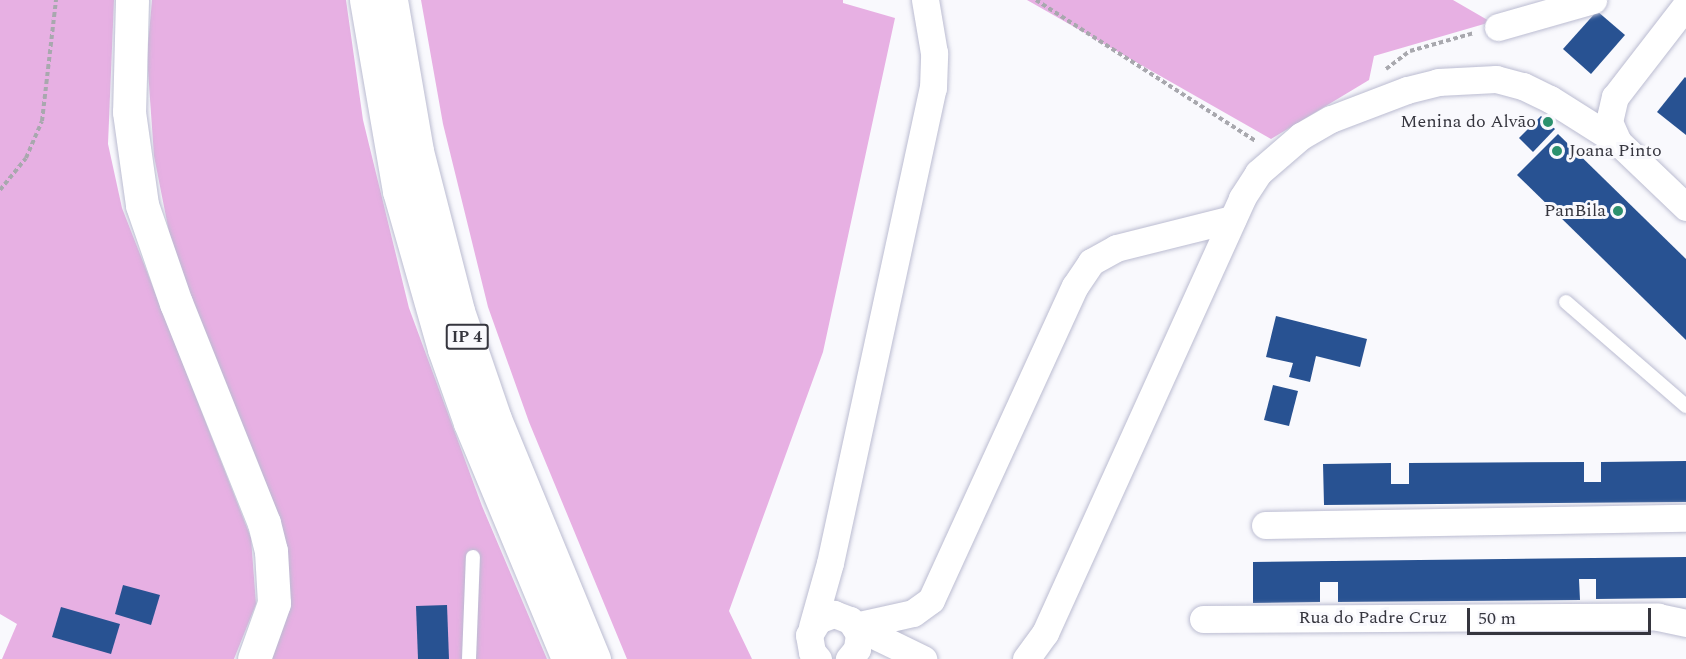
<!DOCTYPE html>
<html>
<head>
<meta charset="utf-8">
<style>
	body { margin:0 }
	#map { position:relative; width:1686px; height:659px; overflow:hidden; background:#f9f9fd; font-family:Spectral,serif }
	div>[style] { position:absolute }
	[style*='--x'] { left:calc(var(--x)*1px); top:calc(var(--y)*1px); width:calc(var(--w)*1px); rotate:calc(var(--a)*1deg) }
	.green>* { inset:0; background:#e7b0e3 }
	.building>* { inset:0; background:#285292 }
	.path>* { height:4px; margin-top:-2px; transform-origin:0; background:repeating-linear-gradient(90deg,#a8a8ae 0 4.5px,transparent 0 7.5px) }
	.roads { filter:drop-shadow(0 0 2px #bbbcd1) drop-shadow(0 0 2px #bbbcd1) }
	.lane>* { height:14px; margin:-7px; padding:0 7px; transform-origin:7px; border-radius:7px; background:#fff }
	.street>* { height:27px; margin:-13.5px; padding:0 13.5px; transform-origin:13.5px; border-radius:13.5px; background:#fff }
	.highway>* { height:33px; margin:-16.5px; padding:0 16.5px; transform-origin:16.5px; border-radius:16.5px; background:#fff }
	.dots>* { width:16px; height:16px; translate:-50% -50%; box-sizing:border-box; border:3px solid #f9f9fd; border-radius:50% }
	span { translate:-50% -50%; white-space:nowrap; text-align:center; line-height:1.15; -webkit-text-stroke:6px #f9f9fd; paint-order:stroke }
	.shield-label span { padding:2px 4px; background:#f9f9fd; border:2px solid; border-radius:4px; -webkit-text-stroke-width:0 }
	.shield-label { font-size:16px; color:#35353e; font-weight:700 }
	.poi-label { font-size:18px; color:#35353e }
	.right { translate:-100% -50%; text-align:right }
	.left { translate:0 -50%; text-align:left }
	.street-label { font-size:18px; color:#35353e }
	.scale { position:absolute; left:1467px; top:608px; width:184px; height:27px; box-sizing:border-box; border:3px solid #35353e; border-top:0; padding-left:8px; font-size:18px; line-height:21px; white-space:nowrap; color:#35353e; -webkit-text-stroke:4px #f9f9fd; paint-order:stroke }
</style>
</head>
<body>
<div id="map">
	<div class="green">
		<i style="clip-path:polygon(0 0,114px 0,108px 144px,122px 208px,251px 538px,256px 604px,234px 659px,2px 659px,17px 624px,0 614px)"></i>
		<i style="clip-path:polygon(152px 0,346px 0,363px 120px,409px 308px,482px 506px,547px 659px,268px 659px,278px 635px,214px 368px,170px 237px,154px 156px,147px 56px)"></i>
		<i style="clip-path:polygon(421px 0,843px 0,843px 3px,895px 18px,823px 352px,729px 611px,752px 659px,627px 659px,529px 422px,488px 307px,443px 124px)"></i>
		<i style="clip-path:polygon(1027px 0,1453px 0,1491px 22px,1374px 56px,1369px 80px,1271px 139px)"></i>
	</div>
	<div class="building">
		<i style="clip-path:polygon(1597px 11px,1625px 35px,1591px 74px,1563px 49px)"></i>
		<i style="clip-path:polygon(1685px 77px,1686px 78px,1686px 135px,1657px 112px)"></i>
		<i style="clip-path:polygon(1541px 116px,1555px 129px,1533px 152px,1519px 138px)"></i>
		<i style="clip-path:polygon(1558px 134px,1686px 259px,1686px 340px,1517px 175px)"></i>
		<i style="clip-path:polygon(1276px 316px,1367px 339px,1360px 367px,1316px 356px,1310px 382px,1289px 377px,1293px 363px,1266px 357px)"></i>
		<i style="clip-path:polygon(1273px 385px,1298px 391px,1289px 426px,1264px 420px)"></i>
		<i style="clip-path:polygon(1686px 461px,1686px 502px,1324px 505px,1323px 464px,1391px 463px,1391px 484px,1409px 484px,1409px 463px,1584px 462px,1584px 482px,1601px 482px,1601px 462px)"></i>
		<i style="clip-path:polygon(1686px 557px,1686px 598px,1596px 599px,1596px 579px,1579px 579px,1580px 600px,1338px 602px,1338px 582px,1320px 582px,1320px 602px,1253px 603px,1253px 562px)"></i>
		<i style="clip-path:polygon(123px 585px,160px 595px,151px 625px,115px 614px)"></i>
		<i style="clip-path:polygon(447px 605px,449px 659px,418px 659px,416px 606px)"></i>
		<i style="clip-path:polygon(61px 607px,120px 624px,111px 654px,52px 637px)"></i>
	</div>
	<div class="path">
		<i style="--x:1036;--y:0;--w:261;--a:32.7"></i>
		<i style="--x:1386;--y:69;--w:30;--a:-37"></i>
		<i style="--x:1410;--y:51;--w:66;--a:-15.7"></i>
		<i style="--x:0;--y:190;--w:41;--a:-50.9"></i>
		<i style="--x:26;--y:158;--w:40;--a:-66.6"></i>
		<i style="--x:42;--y:121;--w:122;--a:-83.4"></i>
	</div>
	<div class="roads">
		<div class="lane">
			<i style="--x:1566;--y:302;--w:159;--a:40.9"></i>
			<i style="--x:469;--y:659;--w:102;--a:-87.8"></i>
		</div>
		<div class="street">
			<i style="--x:1498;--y:27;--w:99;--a:-15.9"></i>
			<i style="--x:1618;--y:142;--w:22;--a:-114"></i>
			<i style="--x:1609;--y:122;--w:26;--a:-77"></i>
			<i style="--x:1615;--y:97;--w:116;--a:-52.3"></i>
			<i style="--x:1265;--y:525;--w:421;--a:-1"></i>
			<i style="--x:1203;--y:619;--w:455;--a:-0.3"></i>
			<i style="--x:1658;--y:617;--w:29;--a:12"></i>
			<i style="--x:855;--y:626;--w:59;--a:-12.6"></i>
			<i style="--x:913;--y:613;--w:22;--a:-36"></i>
			<i style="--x:931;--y:600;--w:345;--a:-65.4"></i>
			<i style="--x:1075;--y:286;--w:29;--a:-56"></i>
			<i style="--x:1091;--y:262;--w:29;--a:-29"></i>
			<i style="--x:1116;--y:248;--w:120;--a:-14"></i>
			<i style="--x:855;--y:626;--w:76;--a:25.9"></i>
			<i style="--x:812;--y:627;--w:66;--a:-74.3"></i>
			<i style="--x:830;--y:563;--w:486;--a:-77.8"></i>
			<i style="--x:933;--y:88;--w:35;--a:-88"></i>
			<i style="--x:934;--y:53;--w:54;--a:-99.6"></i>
			<i style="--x:818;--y:659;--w:9;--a:-131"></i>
			<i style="--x:812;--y:652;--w:17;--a:-100"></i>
			<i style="--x:809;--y:635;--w:17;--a:-59"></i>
			<i style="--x:818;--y:620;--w:17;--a:-21"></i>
			<i style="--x:834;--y:614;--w:17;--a:21"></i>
			<i style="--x:850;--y:620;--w:17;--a:57"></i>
			<i style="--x:859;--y:634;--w:15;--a:98"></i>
			<i style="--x:857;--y:649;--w:13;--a:129"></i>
			<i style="--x:1026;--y:659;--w:32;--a:-54"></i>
			<i style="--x:1045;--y:633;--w:478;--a:-65.6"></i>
			<i style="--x:1242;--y:198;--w:30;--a:-57"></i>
			<i style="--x:1258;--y:173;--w:57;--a:-40.7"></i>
			<i style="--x:1301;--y:136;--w:34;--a:-30"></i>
			<i style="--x:1331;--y:119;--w:81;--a:-20.9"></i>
			<i style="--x:1407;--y:90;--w:32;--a:-14"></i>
			<i style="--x:1438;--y:82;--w:58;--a:-3"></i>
			<i style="--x:1496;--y:79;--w:28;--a:15"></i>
			<i style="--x:1523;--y:86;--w:30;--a:26"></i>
			<i style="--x:1550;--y:99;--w:80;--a:32.3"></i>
			<i style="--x:1618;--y:142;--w:94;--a:43.7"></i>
		</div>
		<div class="highway">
			<i style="--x:132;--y:0;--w:112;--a:91.5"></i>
			<i style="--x:129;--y:112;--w:94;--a:82"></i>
			<i style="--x:142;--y:205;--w:104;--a:70.9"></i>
			<i style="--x:176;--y:303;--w:237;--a:68.2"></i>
			<i style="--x:264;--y:523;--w:29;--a:76"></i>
			<i style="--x:271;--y:551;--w:52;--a:86.7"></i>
			<i style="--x:274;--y:603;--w:59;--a:109.7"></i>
			<i style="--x:366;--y:0;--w:194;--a:80.2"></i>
			<i style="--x:399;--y:191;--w:164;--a:74.1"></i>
			<i style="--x:444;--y:349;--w:78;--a:70.6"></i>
			<i style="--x:470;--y:423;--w:256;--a:67.4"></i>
			<i style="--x:391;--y:0;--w:153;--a:80.2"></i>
			<i style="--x:417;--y:151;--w:165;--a:75.6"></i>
			<i style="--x:458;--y:311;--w:114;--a:71.1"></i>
			<i style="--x:495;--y:419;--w:260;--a:67.6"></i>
		</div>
	</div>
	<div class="dots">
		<i style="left:1548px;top:122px;background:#2c916d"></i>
		<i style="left:1557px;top:151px;background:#2c916d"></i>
		<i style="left:1618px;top:211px;background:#2c916d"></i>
	</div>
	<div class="shield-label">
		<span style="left:467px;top:337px">IP 4</span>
	</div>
	<div class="poi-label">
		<span class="right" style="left:1536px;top:122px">Menina do Alvão</span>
		<span class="left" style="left:1569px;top:151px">Joana Pinto</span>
		<span class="right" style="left:1606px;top:211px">PanBila</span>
	</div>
	<div class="street-label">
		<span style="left:1373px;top:618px">Rua do Padre Cruz</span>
	</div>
	<div class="scale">50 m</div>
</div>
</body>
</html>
